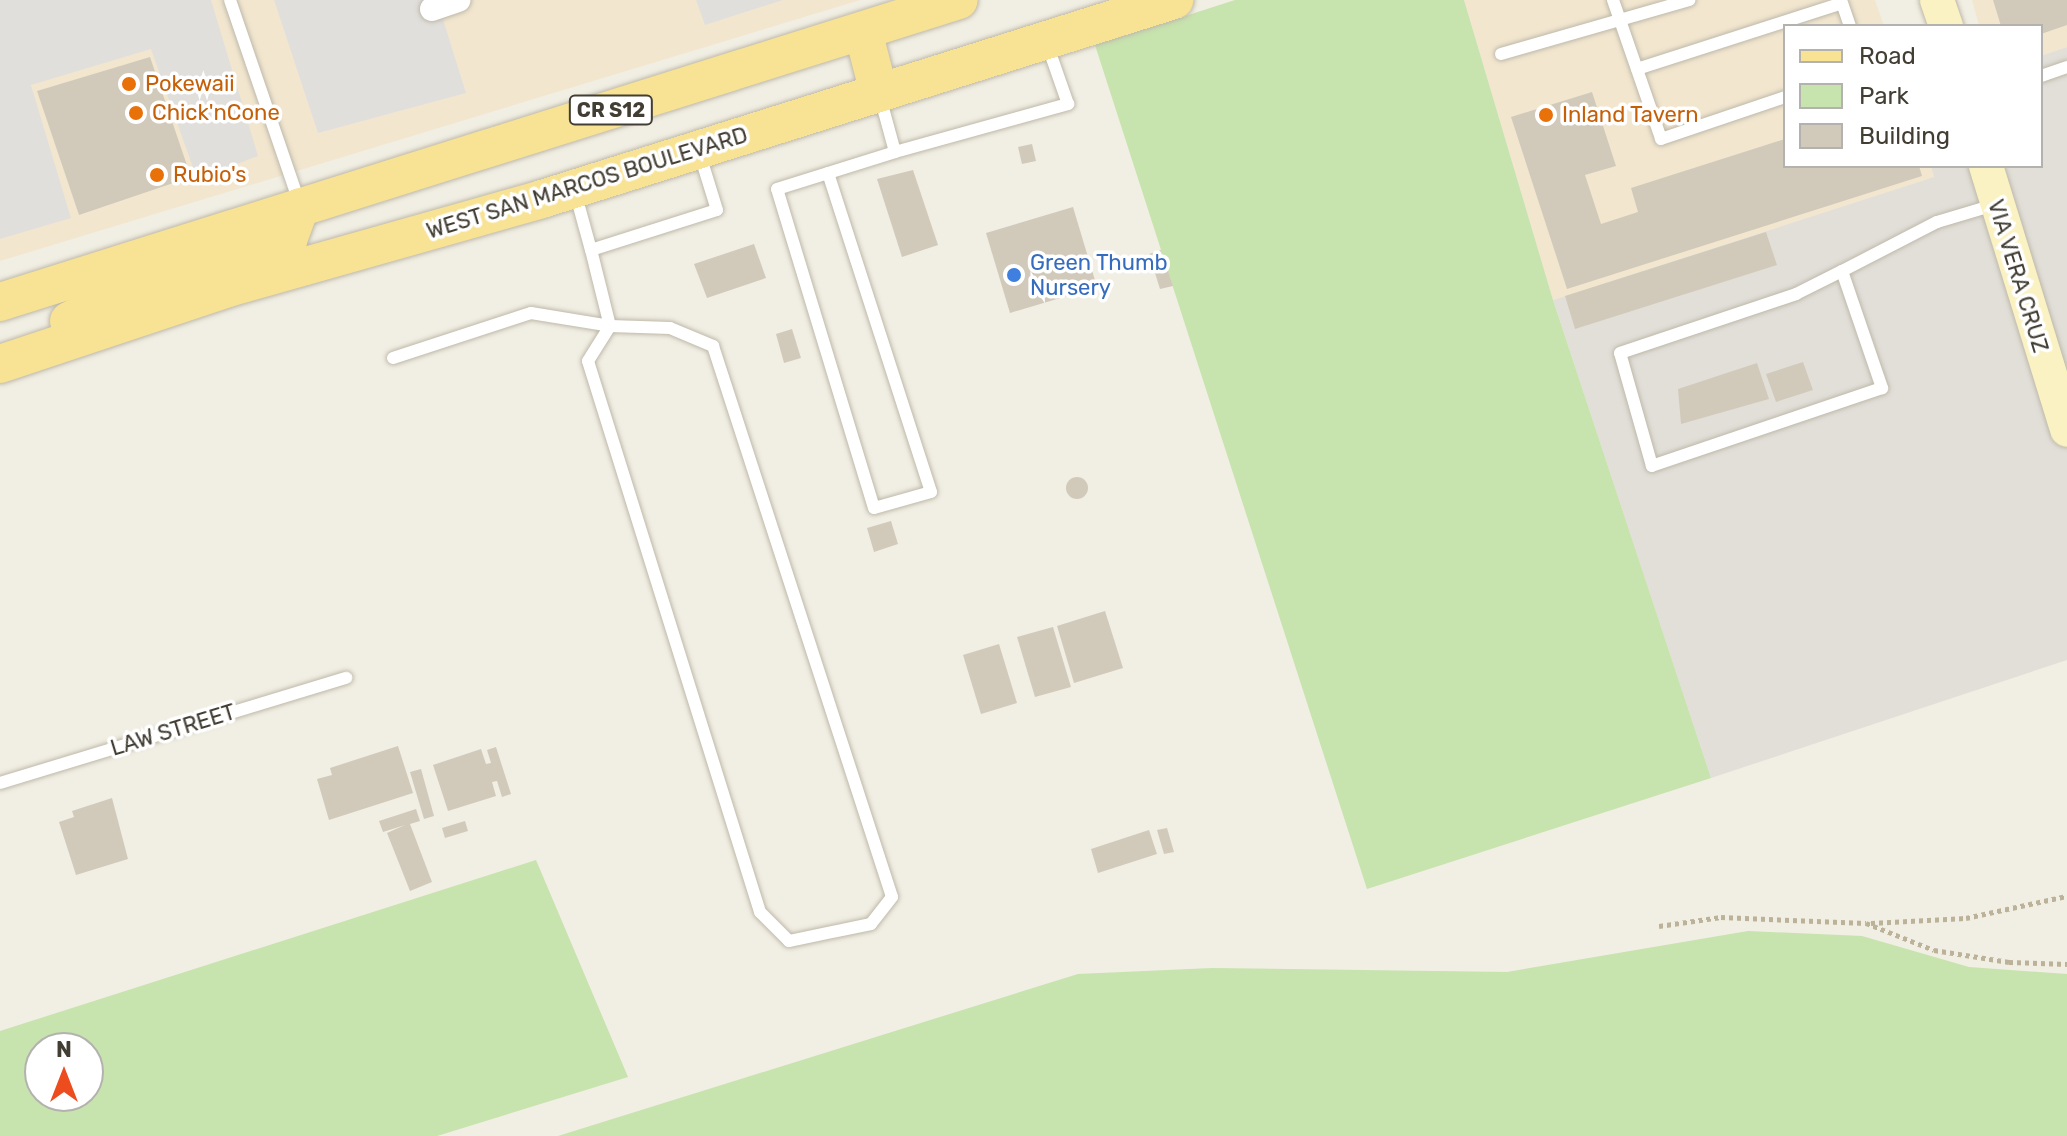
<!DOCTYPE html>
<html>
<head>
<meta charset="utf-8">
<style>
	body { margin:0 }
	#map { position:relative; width:2067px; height:1136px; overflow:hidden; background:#f1eee3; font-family:Rubik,sans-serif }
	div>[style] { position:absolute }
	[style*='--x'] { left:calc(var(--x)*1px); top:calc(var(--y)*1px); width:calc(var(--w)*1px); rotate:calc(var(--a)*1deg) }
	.commercial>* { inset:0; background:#f2e6cf }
	.industrial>* { inset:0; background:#e2dfd9 }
	.green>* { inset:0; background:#c7e3ae }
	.parking>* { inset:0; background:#e1dfdc }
	.building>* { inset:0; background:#d1caba }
	.round { border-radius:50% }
	.path>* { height:5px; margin-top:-2.5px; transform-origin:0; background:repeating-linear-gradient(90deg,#bcb299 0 4px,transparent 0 8px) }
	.roads { filter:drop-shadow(0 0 2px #beb9aa) drop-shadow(0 0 2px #beb9aa) }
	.service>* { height:12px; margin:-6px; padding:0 6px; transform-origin:6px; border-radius:6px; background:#fff }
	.minor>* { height:24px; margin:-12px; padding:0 12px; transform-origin:12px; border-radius:12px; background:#fff }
	.secondary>* { height:34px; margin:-17px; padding:0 17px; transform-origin:17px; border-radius:17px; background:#fbf2c3 }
	.primary>* { height:38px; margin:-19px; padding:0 19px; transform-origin:19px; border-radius:19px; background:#f8e395 }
	.dots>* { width:22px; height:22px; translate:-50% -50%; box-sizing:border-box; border:4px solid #fff; border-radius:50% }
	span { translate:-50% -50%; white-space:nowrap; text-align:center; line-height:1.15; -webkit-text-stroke:7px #fff; paint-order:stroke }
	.shield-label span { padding:2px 6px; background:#fff; border:2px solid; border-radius:6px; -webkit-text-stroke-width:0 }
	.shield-label { font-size:20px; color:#423e34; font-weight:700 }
	.food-label { font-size:22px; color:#c56008 }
	.left { translate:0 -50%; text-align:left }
	.street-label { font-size:22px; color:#423e34 }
	.shop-label { font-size:22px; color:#366cbe }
	.legend { position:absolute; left:1783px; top:24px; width:260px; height:144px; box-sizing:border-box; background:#fff; border:2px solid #b3b2ae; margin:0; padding:10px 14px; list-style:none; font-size:24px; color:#423e34 }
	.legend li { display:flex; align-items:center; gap:16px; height:40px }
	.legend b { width:40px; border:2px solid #b3b2ae }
	.north { position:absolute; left:24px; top:1032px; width:80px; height:80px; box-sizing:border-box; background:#fff; border:2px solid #b3b2ae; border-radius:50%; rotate:0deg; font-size:22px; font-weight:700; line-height:32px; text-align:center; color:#423e34 }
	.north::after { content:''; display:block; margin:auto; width:28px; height:36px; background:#ed4d1e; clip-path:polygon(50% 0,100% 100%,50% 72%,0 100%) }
</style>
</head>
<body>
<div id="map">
	<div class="commercial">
		<i style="clip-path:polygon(0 0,860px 0,0 261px)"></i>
		<i style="clip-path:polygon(1464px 0,1875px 0,1884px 26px,1785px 26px,1785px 166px,1931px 166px,1934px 177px,1553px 300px)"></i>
		<i style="clip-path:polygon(1972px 0,2067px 0,2067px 47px,2041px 56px,2041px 26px,1979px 26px)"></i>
	</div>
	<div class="industrial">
		<i style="clip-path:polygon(2067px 47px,2067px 660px,1711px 778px,1553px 300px,1934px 177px,1931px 166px,2041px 166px,2041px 56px)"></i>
	</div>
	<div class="green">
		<i style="clip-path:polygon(1235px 0,1464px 0,1553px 300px,1711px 778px,1367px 889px,1095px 45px)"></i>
		<i style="clip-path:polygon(evenodd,536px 860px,628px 1077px,437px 1136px,0 1136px,0 1031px,536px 860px,88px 1048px,88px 1096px,40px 1096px,40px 1048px,88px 1048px)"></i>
		<i style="clip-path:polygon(1748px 931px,1862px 936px,1969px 967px,2067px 974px,2067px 1136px,558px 1136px,1078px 974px,1212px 968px,1507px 972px)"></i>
	</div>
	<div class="parking">
		<i style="clip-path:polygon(0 0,211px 0,258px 156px,197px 179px,151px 49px,31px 85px,71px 218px,0 239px)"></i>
		<i style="clip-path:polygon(274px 0,437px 0,466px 93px,318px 133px)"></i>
		<i style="clip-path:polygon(696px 0,783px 0,705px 25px)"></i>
	</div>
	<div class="building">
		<i style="clip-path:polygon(1993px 0,2067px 0,2067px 25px,2041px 34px,2041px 26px,2001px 26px)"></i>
		<i style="clip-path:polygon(150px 57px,191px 177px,79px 215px,37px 91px)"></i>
		<i style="clip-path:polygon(1592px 92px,1616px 166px,1585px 175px,1601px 224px,1638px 212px,1631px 188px,1785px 139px,1785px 166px,1919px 166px,1922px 176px,1567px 289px,1511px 117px)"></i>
		<i style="clip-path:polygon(1032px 144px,1036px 161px,1022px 164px,1018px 147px)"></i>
		<i style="clip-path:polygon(913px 170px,938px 245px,902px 257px,877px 179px)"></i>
		<i style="clip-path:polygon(1073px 207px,1097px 287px,1010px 313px,986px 233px)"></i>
		<i style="clip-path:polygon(1766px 232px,1777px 265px,1575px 329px,1565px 296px)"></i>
		<i style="clip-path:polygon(754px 244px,766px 278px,707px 298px,694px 264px)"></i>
		<i style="clip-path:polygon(1161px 250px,1173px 286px,1160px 289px,1149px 254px)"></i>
		<i style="clip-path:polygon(792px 329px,801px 358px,784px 363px,776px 334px)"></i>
		<i style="clip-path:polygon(1803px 362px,1813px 390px,1776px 402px,1766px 374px)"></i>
		<i style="clip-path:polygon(1757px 363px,1769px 399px,1681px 424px,1678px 389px)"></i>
		<i class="round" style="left:1066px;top:477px;width:22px;height:22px"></i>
		<i style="clip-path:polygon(891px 521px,898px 544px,874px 552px,867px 528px)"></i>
		<i style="clip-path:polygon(1105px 611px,1123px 668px,1074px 683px,1057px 626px)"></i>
		<i style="clip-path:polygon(1053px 627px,1071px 687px,1035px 697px,1017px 637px)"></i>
		<i style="clip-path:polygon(999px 644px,1017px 703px,981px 714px,963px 655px)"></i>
		<i style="clip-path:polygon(398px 746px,413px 793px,329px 820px,317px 779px,332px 775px,330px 768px)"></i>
		<i style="clip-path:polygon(496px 747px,511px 794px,502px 797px,497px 781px,492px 782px,496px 796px,448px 811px,433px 765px,481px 749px,486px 764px,491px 763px,487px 750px)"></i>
		<i style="clip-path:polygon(421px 769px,434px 816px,424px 819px,410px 772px)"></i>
		<i style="clip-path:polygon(112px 798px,128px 859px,76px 875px,59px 822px,74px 817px,72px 811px)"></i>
		<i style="clip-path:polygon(416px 809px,420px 821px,410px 824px,432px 882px,410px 891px,387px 833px,405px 825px,383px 832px,379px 821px)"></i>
		<i style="clip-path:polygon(465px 821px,468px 831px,445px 838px,442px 828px)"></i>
		<i style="clip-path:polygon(1167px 828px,1174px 852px,1164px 854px,1157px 830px)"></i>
		<i style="clip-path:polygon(1149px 830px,1157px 854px,1098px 873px,1091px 849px)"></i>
	</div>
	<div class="path">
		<i style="--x:1871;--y:923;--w:95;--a:-3"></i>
		<i style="--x:1966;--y:918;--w:103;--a:-12.3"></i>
		<i style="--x:1659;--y:926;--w:63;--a:-8.3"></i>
		<i style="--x:1721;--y:917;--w:145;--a:2.4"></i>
		<i style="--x:1866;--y:923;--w:73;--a:21.7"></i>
		<i style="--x:1934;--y:950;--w:76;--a:9.1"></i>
		<i style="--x:2009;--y:962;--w:58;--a:2"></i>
	</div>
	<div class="roads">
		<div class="service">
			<i style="--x:230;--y:0;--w:217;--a:71.1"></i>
			<i style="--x:1613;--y:0;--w:147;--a:70.9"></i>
			<i style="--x:1661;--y:139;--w:131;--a:-18.7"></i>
			<i style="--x:1841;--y:0;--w:28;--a:71"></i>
			<i style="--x:1501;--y:54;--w:196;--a:-16"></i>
			<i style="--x:1637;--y:69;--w:215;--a:-17.8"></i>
			<i style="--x:2041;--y:76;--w:28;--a:-19"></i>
			<i style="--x:880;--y:97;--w:57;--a:74.7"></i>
			<i style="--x:828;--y:173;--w:335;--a:72.1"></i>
			<i style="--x:931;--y:492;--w:59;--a:164.3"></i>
			<i style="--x:874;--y:508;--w:333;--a:-106.9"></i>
			<i style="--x:777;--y:189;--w:124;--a:-17.4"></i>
			<i style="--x:895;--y:152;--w:180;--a:-15.5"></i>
			<i style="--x:1068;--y:104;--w:64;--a:-109.3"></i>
			<i style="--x:575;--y:192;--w:60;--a:74.6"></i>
			<i style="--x:591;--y:250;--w:132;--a:-17.6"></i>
			<i style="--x:717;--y:210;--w:58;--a:-107.2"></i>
			<i style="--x:1842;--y:271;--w:124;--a:71.1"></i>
			<i style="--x:1882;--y:388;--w:243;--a:161.3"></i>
			<i style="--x:1652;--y:466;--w:117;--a:-105.8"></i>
			<i style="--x:1620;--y:353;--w:186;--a:-18.5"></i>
			<i style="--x:1796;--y:294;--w:51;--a:-26.6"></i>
			<i style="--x:1842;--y:271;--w:107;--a:-27.3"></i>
			<i style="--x:1937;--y:222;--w:63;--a:-16.7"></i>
			<i style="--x:393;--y:358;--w:145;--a:-18.1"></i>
			<i style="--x:531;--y:313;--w:80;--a:9.3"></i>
			<i style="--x:610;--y:326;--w:60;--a:1.9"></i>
			<i style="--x:670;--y:328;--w:47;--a:22.7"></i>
			<i style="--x:713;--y:346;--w:579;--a:72"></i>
			<i style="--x:892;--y:897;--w:34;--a:128"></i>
			<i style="--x:871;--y:924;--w:84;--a:168.3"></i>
			<i style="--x:789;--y:941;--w:41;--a:-135"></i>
			<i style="--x:760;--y:912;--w:577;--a:-107.34"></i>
			<i style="--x:588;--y:361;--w:41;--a:-57.8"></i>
			<i style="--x:610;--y:326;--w:78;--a:-104"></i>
			<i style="--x:0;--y:783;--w:362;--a:-16.9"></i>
		</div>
		<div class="minor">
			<i style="--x:432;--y:9;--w:28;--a:-19"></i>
		</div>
		<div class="secondary">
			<i style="--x:1937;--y:0;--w:28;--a:71"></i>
			<i style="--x:1986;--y:166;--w:276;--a:72.9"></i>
		</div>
		<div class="primary">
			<i style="--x:863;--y:31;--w:64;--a:75.5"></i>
			<i style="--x:0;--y:302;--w:1005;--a:-17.48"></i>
			<i style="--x:69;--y:321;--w:57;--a:-27"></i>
			<i style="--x:120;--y:295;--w:177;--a:-18.1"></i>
			<i style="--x:288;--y:240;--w:35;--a:-70"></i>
			<i style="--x:0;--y:364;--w:240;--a:-18.4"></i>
			<i style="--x:228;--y:288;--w:326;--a:-15.8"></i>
			<i style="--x:542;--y:199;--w:663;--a:-17.48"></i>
		</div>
	</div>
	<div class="dots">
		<i style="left:129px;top:84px;background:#e8710a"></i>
		<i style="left:136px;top:113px;background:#e8710a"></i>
		<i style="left:1546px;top:115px;background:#e8710a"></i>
		<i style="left:157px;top:175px;background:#e8710a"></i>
		<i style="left:1014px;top:275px;background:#3f7fe0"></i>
	</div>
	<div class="shield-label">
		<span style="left:611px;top:110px">CR S12</span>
	</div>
	<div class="food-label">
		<span class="left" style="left:145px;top:84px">Pokewaii</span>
		<span class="left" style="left:152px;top:113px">Chick'nCone</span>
		<span class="left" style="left:1562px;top:115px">Inland Tavern</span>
		<span class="left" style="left:173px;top:175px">Rubio's</span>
	</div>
	<div class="street-label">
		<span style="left:587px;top:183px;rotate:-17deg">WEST SAN MARCOS BOULEVARD</span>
		<span style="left:2018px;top:276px;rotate:73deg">VIA VERA CRUZ</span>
		<span style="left:173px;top:730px;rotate:-17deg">LAW STREET</span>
	</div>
	<div class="shop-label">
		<span class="left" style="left:1030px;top:275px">Green Thumb<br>Nursery</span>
	</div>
	<ul class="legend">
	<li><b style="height:10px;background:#f8e395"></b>Road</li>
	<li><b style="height:22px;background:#c7e3ae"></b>Park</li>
	<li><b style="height:22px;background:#d1caba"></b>Building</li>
	</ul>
	<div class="north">N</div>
</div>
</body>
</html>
